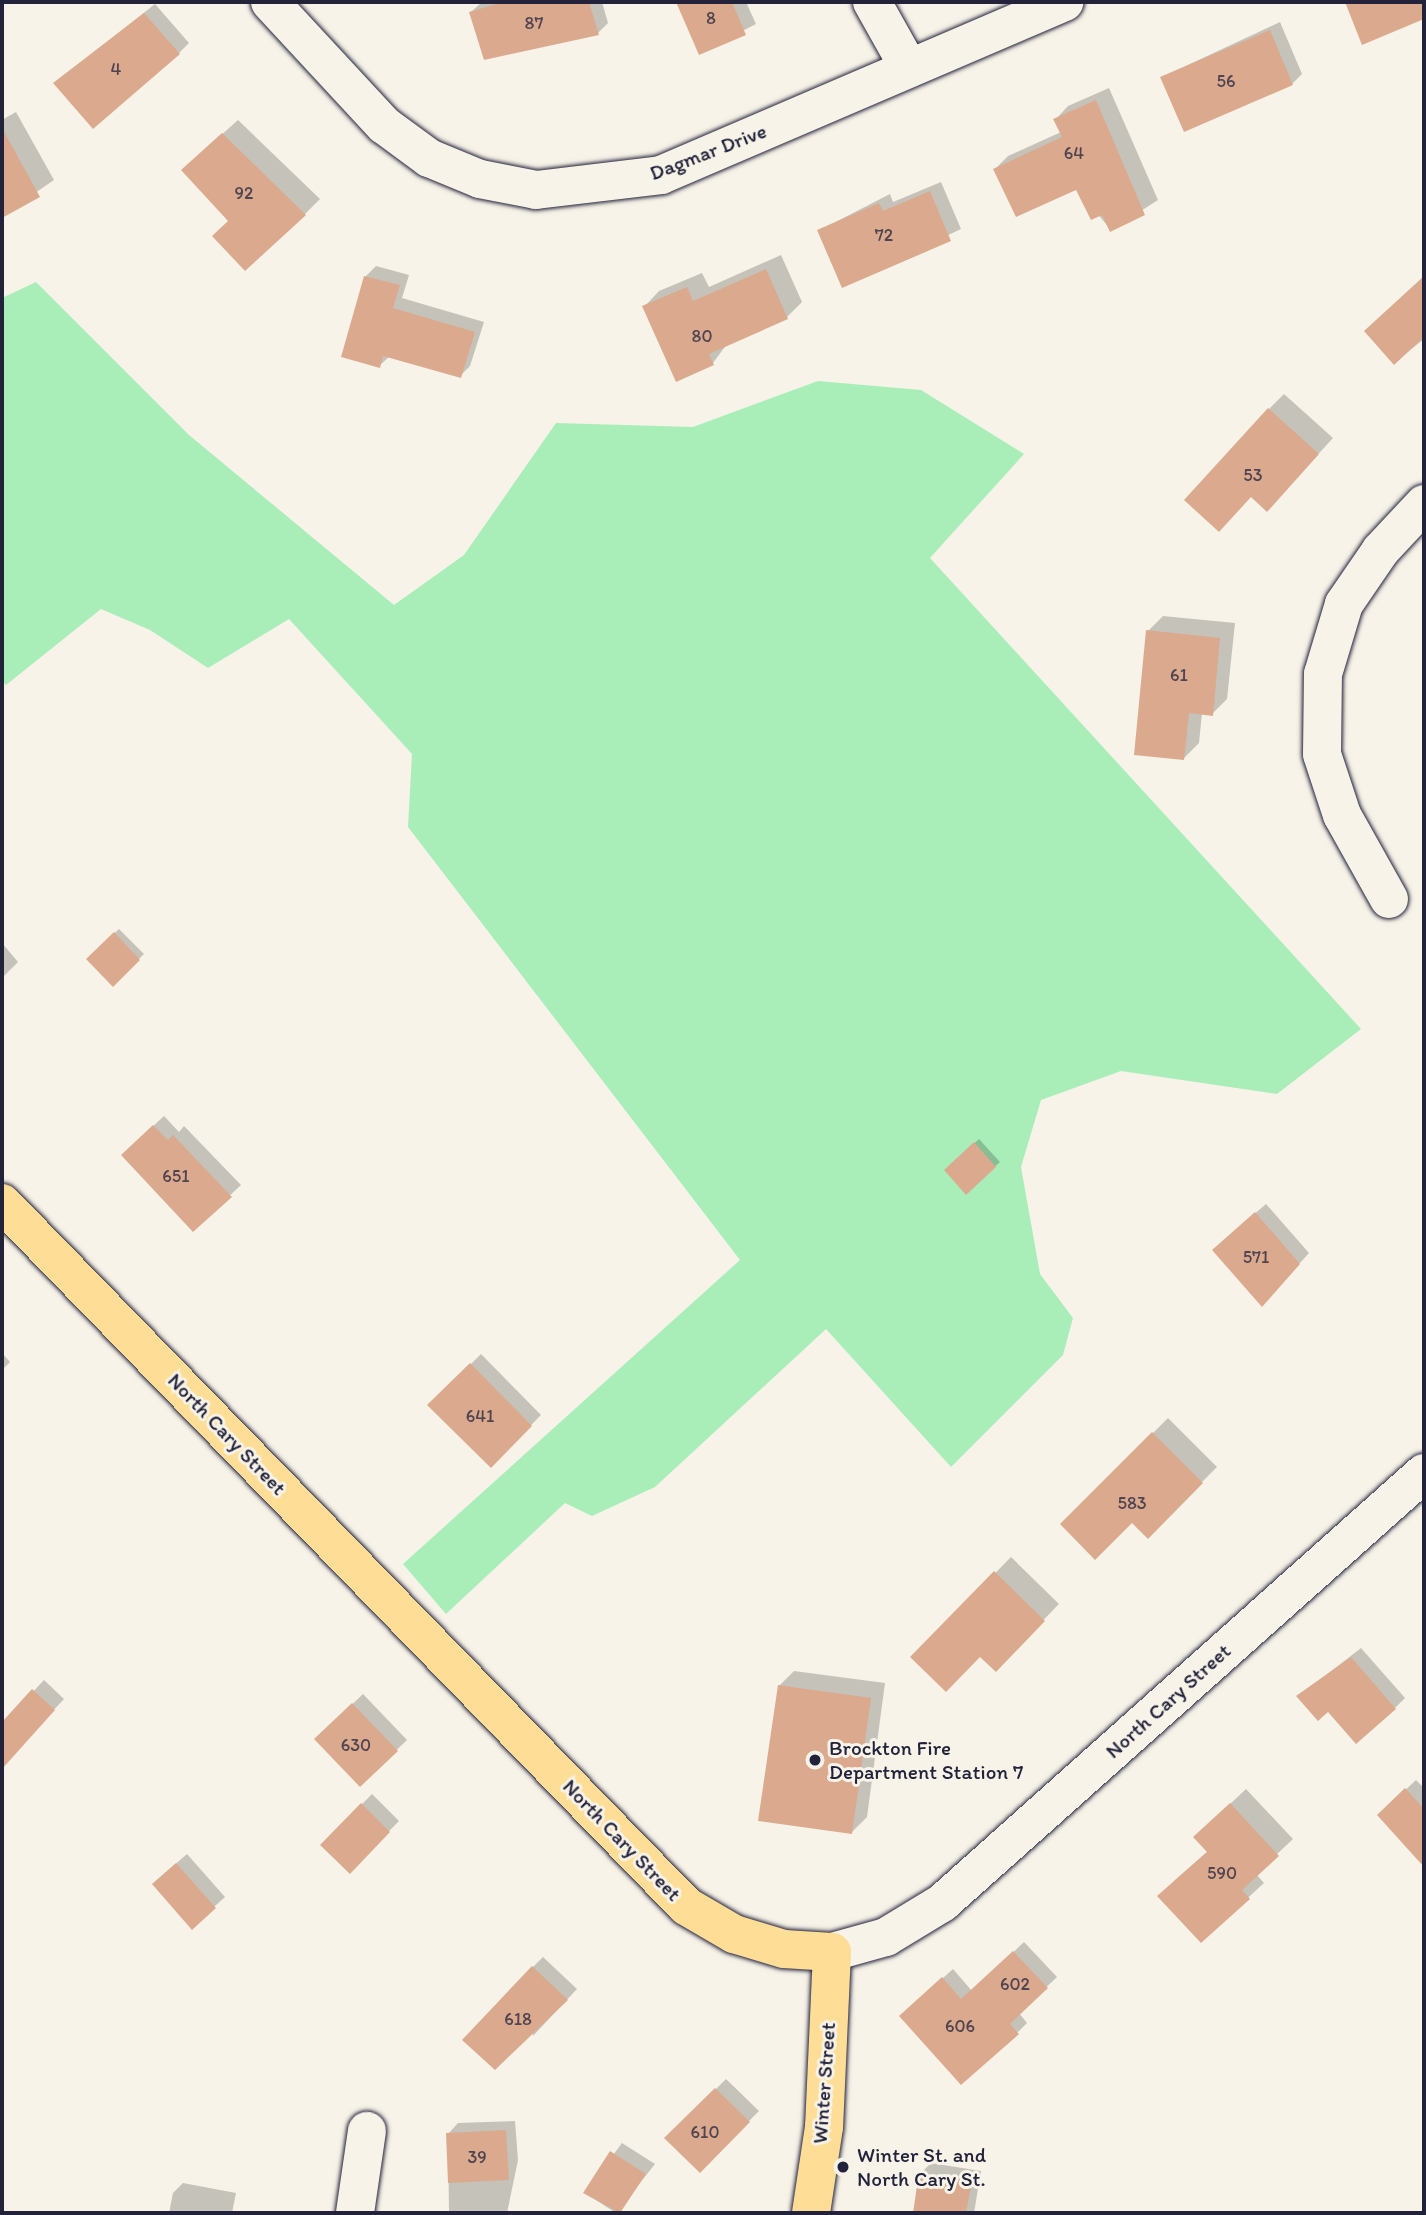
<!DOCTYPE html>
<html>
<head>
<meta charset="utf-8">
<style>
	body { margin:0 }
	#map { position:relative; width:1426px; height:2215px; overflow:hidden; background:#f7f3e8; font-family:Itim,sans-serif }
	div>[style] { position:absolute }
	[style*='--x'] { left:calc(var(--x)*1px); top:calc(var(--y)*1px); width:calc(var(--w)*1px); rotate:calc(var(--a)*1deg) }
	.green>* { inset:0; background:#a9eeb9 }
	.shadow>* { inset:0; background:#0003 }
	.building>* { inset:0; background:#dbaa8e }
	.roads { filter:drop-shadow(0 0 2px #22223b) drop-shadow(0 0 2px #22223b) }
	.minor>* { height:38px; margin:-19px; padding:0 19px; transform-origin:19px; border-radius:19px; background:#f7f3e8 }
	.major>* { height:38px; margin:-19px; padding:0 19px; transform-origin:19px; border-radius:19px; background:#fedd96 }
	.dots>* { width:19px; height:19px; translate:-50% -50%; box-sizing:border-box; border:4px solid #f7f3e8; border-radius:50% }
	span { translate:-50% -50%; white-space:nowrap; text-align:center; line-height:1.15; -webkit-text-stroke:6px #f7f3e8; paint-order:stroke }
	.number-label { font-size:18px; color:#504450 }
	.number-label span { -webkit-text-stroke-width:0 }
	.street-label { font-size:21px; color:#22223b }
	.poi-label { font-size:21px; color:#22223b }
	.left { translate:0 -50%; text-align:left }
	.frame { position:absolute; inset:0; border:4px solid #22223b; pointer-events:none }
</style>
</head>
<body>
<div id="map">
	<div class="green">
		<i style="clip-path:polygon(36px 282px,189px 435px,394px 605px,464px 555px,556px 423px,693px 427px,818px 381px,921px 390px,1024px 454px,930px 558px,1361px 1029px,1277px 1094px,1121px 1071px,1041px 1100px,1021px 1167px,1040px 1274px,1073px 1318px,1063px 1355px,951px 1467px,826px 1329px,655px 1487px,592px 1516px,565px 1503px,446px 1614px,403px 1564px,740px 1260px,408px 827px,412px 754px,289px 619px,208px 668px,150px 630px,101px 609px,6px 685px,2px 681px,2px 298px)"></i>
	</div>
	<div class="shadow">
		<i style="clip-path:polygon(482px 2px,602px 2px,608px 23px,598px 33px,471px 12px)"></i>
		<i style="clip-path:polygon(678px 2px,746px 2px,756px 24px,700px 53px)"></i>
		<i style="clip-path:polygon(155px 4px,189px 43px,179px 53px,55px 83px)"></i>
		<i style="clip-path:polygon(1280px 22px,1302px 74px,1292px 84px,1162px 77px)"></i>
		<i style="clip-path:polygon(1109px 88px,1158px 200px,1111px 230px,1076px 188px,995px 169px,1008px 156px,1061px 132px,1055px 120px,1068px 106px)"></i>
		<i style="clip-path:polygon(16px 112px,54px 180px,3px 215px,2px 120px)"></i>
		<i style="clip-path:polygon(238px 120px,320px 199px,305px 214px,230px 221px,199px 155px)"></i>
		<i style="clip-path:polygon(941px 182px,961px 229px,843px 285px,820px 230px,890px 194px,893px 202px)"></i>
		<i style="clip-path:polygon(781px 255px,802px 302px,787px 317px,727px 344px,713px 363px,676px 379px,644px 307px,659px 291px,702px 273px,709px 287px)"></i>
		<i style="clip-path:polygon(376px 266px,409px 275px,402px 298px,484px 322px,470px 366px,460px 376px,390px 356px,379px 366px,343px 355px,366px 276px)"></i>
		<i style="clip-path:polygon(1424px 277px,1424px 339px,1395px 362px,1376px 321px)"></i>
		<i style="clip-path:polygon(1284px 394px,1333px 438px,1282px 494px,1269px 409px)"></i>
		<i style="clip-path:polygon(1163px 616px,1235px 623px,1227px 699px,1212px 714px,1202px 713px,1199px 743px,1184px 758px,1148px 631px)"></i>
		<i style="clip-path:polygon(119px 929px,144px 954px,113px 984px,88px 959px)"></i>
		<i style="clip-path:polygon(2px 943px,18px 962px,2px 978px)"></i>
		<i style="clip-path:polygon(164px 1116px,179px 1132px,184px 1126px,241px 1185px,193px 1230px,133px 1145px)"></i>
		<i style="clip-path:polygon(979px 1139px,1000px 1162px,966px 1192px,946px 1170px)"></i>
		<i style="clip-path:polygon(1266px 1204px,1309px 1253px,1262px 1305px,1224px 1240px)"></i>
		<i style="clip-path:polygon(2px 1353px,10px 1362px,2px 1370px)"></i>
		<i style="clip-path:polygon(481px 1354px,541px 1415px,491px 1466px,430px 1405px)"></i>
		<i style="clip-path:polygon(1168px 1418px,1217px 1467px,1148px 1536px,1132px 1521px,1062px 1524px)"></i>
		<i style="clip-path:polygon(1011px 1557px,1059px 1604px,996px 1669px,981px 1654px,913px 1657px)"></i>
		<i style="clip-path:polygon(1361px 1648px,1405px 1698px,1395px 1708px,1299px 1696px)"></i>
		<i style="clip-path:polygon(794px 1671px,885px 1683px,867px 1817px,851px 1833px,779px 1686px)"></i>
		<i style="clip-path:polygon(44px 1680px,64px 1699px,10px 1757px,2px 1750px,2px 1725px)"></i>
		<i style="clip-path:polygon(363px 1694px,407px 1740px,360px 1785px,316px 1739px)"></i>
		<i style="clip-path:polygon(1416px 1780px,1424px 1788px,1424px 1864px,1379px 1815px)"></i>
		<i style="clip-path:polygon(1246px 1789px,1293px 1839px,1256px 1874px,1264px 1883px,1202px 1940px,1174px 1881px,1208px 1851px,1211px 1822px)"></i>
		<i style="clip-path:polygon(372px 1794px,399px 1821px,350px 1871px,322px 1845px)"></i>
		<i style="clip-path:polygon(187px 1854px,225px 1897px,192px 1927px,164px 1874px)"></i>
		<i style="clip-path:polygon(1024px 1942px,1057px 1977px,1019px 2013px,1027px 2023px,1017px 2033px,912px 2006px,953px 1969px,972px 1991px)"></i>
		<i style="clip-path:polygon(543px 1957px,577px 1989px,533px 2036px,533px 1967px)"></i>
		<i style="clip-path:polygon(726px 2079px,759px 2111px,700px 2170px,667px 2138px)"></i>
		<i style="clip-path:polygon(515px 2121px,518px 2160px,507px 2213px,449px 2213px,448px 2134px,458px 2123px)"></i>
		<i style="clip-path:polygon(622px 2143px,655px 2164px,616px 2213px,585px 2193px)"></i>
		<i style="clip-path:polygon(931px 2163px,981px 2171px,974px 2213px,914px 2213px,921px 2173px)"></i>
		<i style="clip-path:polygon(183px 2183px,236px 2193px,232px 2213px,169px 2213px,173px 2193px)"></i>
	</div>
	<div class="building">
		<i style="clip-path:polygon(503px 2px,589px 2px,599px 35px,484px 60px,469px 12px)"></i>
		<i style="clip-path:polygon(676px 2px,732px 2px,746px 35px,699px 55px)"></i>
		<i style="clip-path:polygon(1345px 2px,1424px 2px,1424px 19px,1362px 45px)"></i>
		<i style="clip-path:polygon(144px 13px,180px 54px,93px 129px,53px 83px)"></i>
		<i style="clip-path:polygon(1270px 30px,1293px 85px,1184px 132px,1160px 77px)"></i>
		<i style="clip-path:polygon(1096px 100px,1145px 215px,1110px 232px,1102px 215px,1091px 220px,1076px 190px,1016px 217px,993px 169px,1062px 137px,1053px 119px)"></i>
		<i style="clip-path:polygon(2px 128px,40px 197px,2px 218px)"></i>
		<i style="clip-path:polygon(222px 133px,306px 215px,245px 271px,212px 236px,228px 221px,181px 170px)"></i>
		<i style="clip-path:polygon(930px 191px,951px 241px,842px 288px,817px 230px,879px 203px,883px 211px)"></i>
		<i style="clip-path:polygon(766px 269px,788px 319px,709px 354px,714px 365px,676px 382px,642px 306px,687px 287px,693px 301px)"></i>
		<i style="clip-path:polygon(364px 276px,400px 285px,393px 308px,475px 332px,461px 378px,383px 356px,380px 368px,341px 357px)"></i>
		<i style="clip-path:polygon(1424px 276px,1424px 337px,1394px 365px,1364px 331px)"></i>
		<i style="clip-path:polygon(1268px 408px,1319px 454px,1267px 512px,1251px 497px,1219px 532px,1184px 500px)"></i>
		<i style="clip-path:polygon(1146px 630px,1220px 638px,1213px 716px,1189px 713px,1184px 760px,1134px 755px)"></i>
		<i style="clip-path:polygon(114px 932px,140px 960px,113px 987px,86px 959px)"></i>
		<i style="clip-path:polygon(153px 1125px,168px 1140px,173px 1135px,232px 1197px,193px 1232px,121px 1155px)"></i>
		<i style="clip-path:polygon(974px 1142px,996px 1167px,966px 1195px,944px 1170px)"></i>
		<i style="clip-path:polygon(1255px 1212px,1300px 1264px,1262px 1307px,1212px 1250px)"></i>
		<i style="clip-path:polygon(470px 1363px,532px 1426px,491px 1468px,427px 1405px)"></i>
		<i style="clip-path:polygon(1152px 1432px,1203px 1483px,1148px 1539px,1132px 1523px,1095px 1560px,1060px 1524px)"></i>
		<i style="clip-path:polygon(994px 1571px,1045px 1621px,996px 1672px,980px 1657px,946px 1692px,910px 1657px)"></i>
		<i style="clip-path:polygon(1351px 1657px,1396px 1709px,1356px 1744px,1328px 1712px,1318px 1721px,1296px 1696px)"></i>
		<i style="clip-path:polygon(778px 1685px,871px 1698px,852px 1834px,758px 1821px)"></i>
		<i style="clip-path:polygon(32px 1689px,55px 1710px,2px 1769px,2px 1722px)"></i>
		<i style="clip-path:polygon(352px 1703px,398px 1751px,360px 1787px,314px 1739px)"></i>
		<i style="clip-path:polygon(1405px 1788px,1424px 1809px,1424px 1867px,1377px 1815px)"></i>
		<i style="clip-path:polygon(361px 1803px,390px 1832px,350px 1874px,320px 1845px)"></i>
		<i style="clip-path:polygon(1230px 1803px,1279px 1856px,1242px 1890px,1250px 1899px,1201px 1943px,1157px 1896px,1207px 1852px,1193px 1837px)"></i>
		<i style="clip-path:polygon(176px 1863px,216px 1908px,192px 1930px,152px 1884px)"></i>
		<i style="clip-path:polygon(1013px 1951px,1048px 1988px,1010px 2024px,1019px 2034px,961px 2085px,899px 2016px,942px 1977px,961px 1999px)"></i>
		<i style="clip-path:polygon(532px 1966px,568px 2000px,495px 2070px,462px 2040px)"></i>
		<i style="clip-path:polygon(715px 2088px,750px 2122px,700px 2173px,664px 2138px)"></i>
		<i style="clip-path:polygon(506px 2130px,509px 2180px,448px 2183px,446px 2133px)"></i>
		<i style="clip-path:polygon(610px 2151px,646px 2174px,620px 2213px,583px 2193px)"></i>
		<i style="clip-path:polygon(919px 2172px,972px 2180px,966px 2213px,913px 2213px)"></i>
	</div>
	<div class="roads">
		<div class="minor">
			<i style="--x:270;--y:2;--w:168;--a:47.2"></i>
			<i style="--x:384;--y:125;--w:56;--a:36.3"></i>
			<i style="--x:429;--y:158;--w:55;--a:22.4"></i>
			<i style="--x:480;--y:179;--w:57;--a:11.1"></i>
			<i style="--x:536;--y:190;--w:126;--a:-6.8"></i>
			<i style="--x:661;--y:175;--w:439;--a:-23.2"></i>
			<i style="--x:872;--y:2;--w:76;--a:60.7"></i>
			<i style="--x:1389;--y:899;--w:96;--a:-119.2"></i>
			<i style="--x:1342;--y:815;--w:64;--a:-108.2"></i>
			<i style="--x:1322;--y:754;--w:80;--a:-89.3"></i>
			<i style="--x:1323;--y:674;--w:73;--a:-73.3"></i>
			<i style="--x:1344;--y:604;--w:65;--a:-55.6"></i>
			<i style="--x:1381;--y:550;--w:63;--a:-46.9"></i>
			<i style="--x:832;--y:1952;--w:56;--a:-15.5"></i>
			<i style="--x:886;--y:1937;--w:66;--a:-31.3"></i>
			<i style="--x:942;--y:1903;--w:646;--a:-41.74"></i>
			<i style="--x:355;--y:2213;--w:83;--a:-81.7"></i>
		</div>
		<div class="major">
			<i style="--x:2;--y:1203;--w:981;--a:45.78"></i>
			<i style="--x:686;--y:1906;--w:56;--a:30.3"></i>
			<i style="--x:734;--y:1934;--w:52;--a:16.7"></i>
			<i style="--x:784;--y:1949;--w:48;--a:3.6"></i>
			<i style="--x:832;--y:1952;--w:175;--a:92.6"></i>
			<i style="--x:824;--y:2127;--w:87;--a:98.6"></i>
		</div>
	</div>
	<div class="dots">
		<i style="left:815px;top:1760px;background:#22223b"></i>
		<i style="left:843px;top:2167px;background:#22223b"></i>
	</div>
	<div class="number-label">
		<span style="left:711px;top:18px">8</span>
		<span style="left:534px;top:23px">87</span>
		<span style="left:116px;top:69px">4</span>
		<span style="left:1226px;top:81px">56</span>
		<span style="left:1074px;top:153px">64</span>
		<span style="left:244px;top:193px">92</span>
		<span style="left:884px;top:235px">72</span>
		<span style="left:702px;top:336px">80</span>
		<span style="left:1253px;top:475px">53</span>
		<span style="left:1179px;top:675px">61</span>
		<span style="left:176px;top:1176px">651</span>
		<span style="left:1256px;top:1257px">571</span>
		<span style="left:480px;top:1416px">641</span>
		<span style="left:1132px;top:1503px">583</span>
		<span style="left:356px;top:1745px">630</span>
		<span style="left:1222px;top:1873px">590</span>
		<span style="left:1015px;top:1984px">602</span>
		<span style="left:518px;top:2019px">618</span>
		<span style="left:960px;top:2026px">606</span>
		<span style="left:705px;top:2132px">610</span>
		<span style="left:477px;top:2157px">39</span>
	</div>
	<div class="street-label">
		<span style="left:708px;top:152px;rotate:-21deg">Dagmar Drive</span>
		<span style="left:227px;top:1434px;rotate:46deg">North Cary Street</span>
		<span style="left:1168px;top:1701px;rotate:-42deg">North Cary Street</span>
		<span style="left:622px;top:1840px;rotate:46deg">North Cary Street</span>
		<span style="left:824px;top:2083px;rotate:-86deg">Winter Street</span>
	</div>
	<div class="poi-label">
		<span class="left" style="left:829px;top:1760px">Brockton Fire<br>Department Station 7</span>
		<span class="left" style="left:857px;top:2167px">Winter St. and<br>North Cary St.</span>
	</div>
	<div class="frame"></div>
</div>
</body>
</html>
